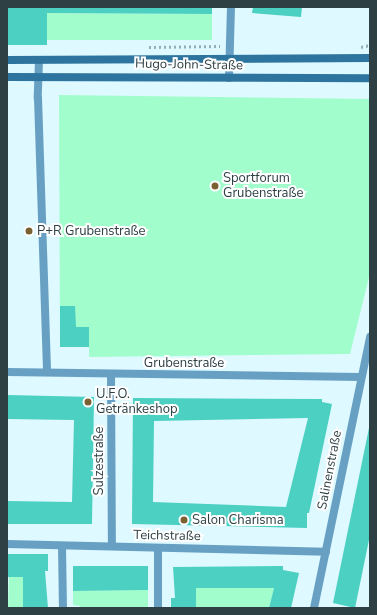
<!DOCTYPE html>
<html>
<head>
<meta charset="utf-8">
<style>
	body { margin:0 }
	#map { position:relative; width:377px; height:615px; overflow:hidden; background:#def9ff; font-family:"Nunito Sans",sans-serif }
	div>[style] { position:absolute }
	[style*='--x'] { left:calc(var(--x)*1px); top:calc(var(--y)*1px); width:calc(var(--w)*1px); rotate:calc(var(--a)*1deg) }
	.green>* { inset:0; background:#a1fdcc }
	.building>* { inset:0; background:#4bd0c2 }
	.path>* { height:2.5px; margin-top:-1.25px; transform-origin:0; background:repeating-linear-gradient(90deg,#96aeb3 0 2px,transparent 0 5px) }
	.service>* { height:8px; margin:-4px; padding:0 4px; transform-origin:4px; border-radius:4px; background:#68a0c4 }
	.minor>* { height:8px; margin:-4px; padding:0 4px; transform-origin:4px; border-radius:4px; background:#68a0c4 }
	.tertiary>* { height:8px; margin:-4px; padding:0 4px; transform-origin:4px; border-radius:4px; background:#68a0c4 }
	.secondary>* { height:8px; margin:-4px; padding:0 4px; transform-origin:4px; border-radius:4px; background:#2d759e }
	.dots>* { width:11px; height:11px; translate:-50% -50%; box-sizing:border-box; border:2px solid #fff; border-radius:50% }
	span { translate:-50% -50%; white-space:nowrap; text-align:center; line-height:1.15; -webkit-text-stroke:4px #fff; paint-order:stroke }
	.street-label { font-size:13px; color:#2e4044 }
	.poi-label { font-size:13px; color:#2e4044 }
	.left { translate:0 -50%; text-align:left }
	.frame { position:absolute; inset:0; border:8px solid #2e4044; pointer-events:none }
</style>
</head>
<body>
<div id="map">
	<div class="green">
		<i style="clip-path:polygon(47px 13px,212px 14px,212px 40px,47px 40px)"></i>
		<i style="clip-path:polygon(59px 95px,370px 99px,370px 273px,350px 354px,89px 357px,89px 347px,60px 347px)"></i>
		<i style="clip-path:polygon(9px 577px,23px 577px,23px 608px,8px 608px)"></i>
		<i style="clip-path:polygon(196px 588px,274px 588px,269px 608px,196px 608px)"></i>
		<i style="clip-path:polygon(148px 590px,148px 608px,80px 608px,80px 606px,73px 605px,73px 591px)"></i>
	</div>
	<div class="building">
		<i style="clip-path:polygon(7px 7px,212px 7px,212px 14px,47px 13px,47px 45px,7px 45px)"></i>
		<i style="clip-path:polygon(253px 7px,302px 7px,301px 17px,252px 13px)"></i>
		<i style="clip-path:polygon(60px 306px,75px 306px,76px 327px,89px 327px,89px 347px,60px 347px)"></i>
		<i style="clip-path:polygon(7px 395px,94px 397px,92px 524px,7px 524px,7px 501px,72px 502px,74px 420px,7px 419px)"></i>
		<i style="clip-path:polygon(evenodd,133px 398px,322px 399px,322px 402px,332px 404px,309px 513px,307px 513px,307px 528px,132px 524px,133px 398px,308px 418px,286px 507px,153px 502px,154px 421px,308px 418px)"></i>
		<i style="clip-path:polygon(369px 428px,370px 535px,355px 608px,333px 603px)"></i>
		<i style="clip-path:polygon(7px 554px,48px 554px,48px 571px,45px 571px,48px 608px,23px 608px,23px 577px,7px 577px)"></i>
		<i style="clip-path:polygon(73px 566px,148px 566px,148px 590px,73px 591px)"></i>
		<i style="clip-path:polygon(283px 566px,283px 570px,299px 573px,291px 608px,269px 608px,274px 588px,196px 588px,196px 608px,171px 608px,171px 598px,175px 598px,173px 567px)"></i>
	</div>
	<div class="path">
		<i style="--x:149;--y:47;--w:71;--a:-0.8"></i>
		<i style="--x:361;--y:47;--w:9;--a:-13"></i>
	</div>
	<div class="service">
		<i style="--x:39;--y:60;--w:38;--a:92"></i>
		<i style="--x:38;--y:98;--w:274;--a:88.1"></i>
	</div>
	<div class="minor">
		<i style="--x:229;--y:78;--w:71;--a:-88.4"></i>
		<i style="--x:7;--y:372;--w:354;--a:0.8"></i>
		<i style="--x:111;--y:375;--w:171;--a:89.7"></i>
		<i style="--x:7;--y:544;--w:319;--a:1.4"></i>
		<i style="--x:62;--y:546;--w:62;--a:89.1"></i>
		<i style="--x:158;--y:608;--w:60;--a:-90"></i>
	</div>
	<div class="tertiary">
		<i style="--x:314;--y:608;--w:277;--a:-78.3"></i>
	</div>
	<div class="secondary">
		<i style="--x:7;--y:60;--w:363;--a:-0.3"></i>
		<i style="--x:7;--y:77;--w:363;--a:0.2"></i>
	</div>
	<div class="dots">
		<i style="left:215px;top:186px;background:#7a6132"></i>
		<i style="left:29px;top:231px;background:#7a6132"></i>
		<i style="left:88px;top:402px;background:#7a6132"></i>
		<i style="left:184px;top:520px;background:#7a6132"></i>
	</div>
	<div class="street-label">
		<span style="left:189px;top:65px;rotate:1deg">Hugo-John-Straße</span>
		<span style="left:184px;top:363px">Grubenstraße</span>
		<span style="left:99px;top:461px;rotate:-90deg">Sulzestraße</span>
		<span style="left:330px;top:470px;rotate:-79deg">Salinenstraße</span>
		<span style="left:167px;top:536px;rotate:1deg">Teichstraße</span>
	</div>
	<div class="poi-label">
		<span class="left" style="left:223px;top:186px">Sportforum<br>Grubenstraße</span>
		<span class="left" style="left:37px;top:231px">P+R Grubenstraße</span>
		<span class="left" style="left:96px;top:402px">U.F.O.<br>Getränkeshop</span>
		<span class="left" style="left:192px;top:520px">Salon Charisma</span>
	</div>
	<div class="frame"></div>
</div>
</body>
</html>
